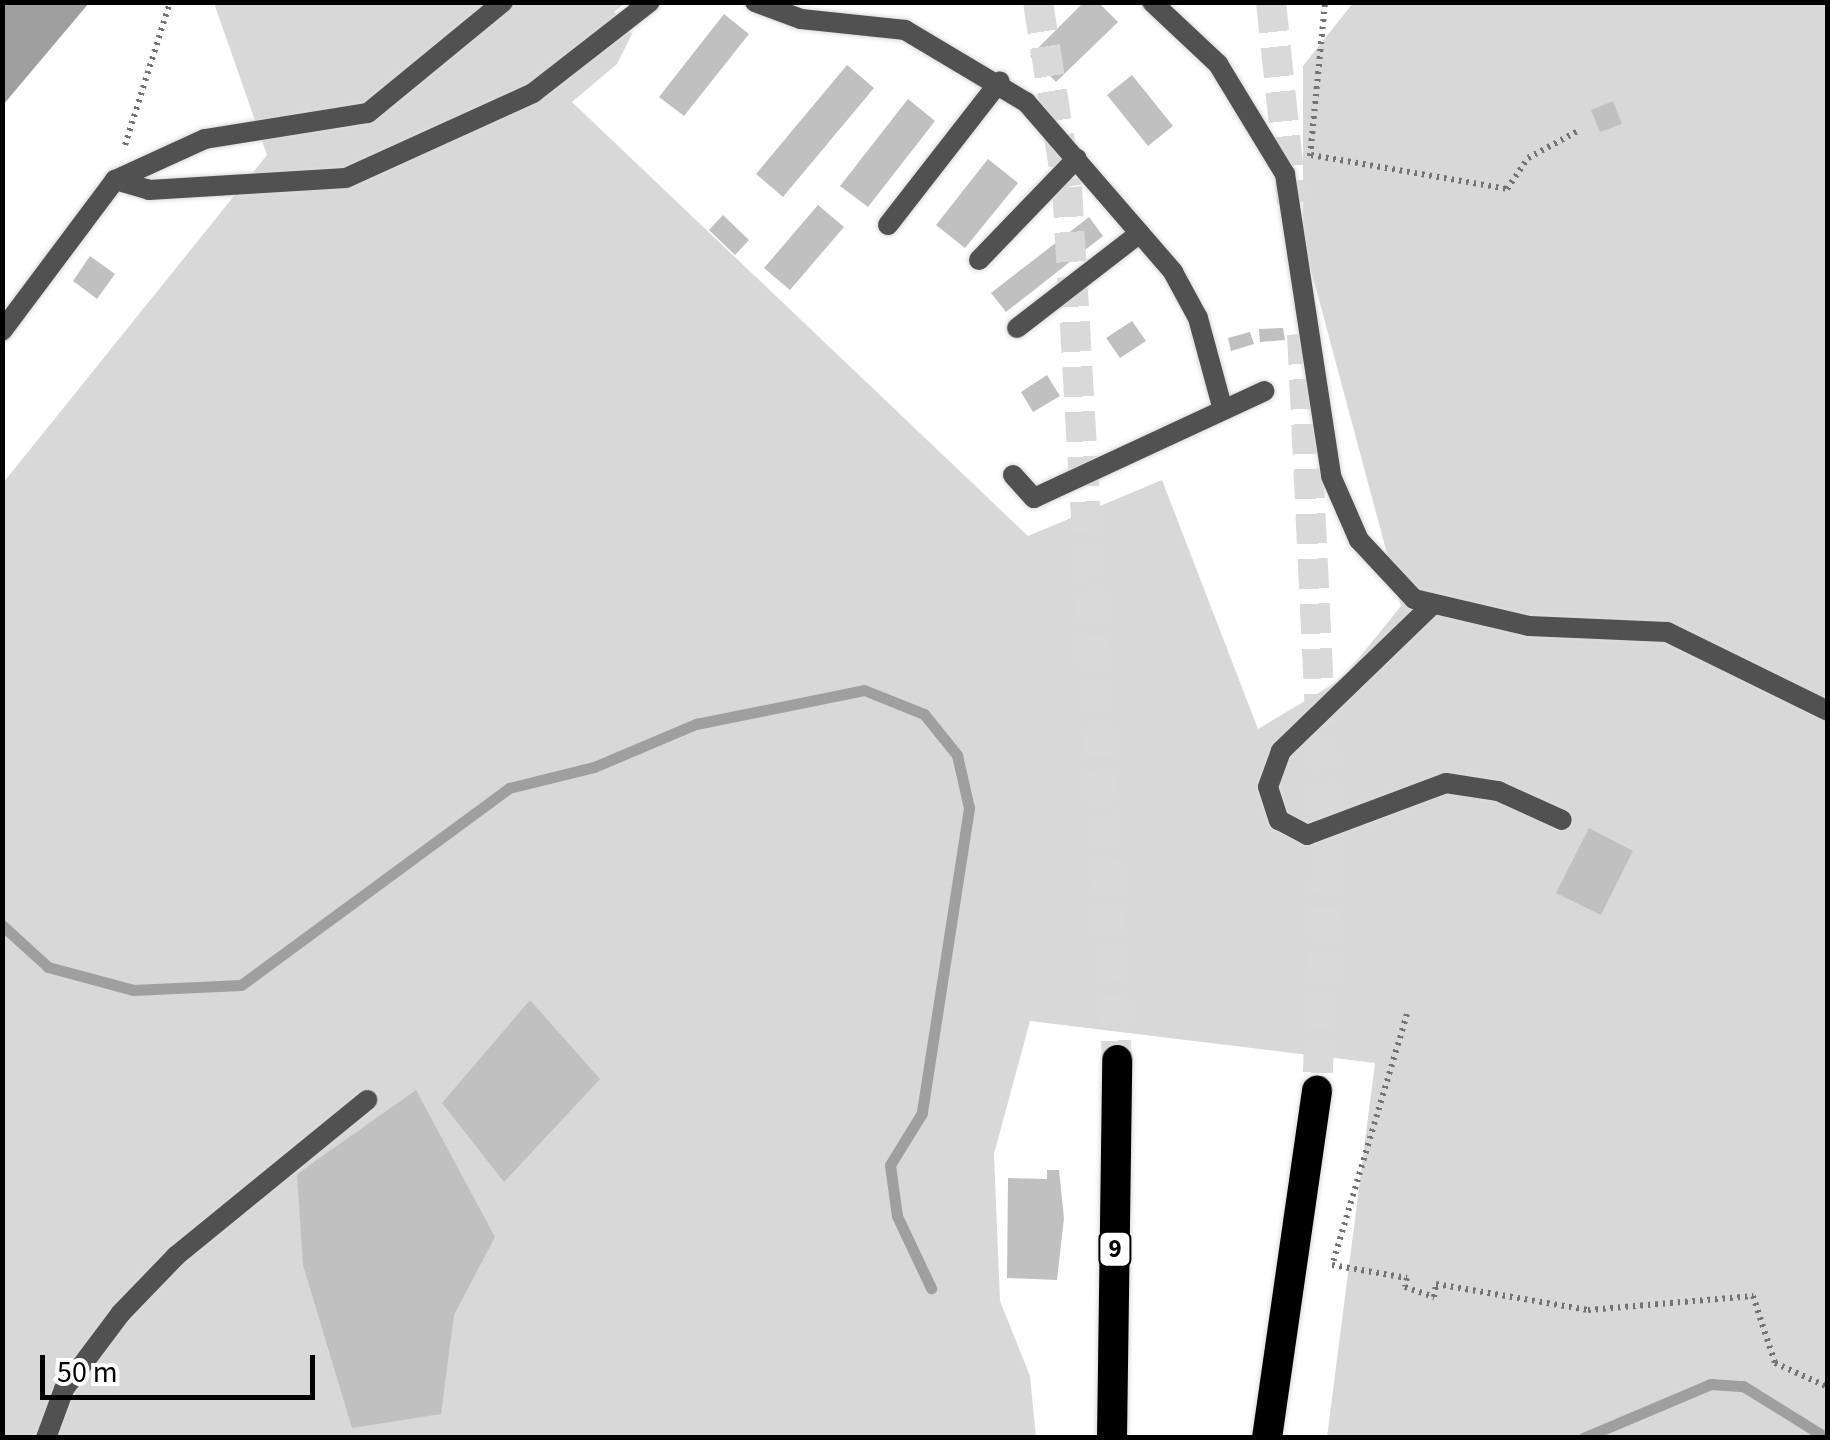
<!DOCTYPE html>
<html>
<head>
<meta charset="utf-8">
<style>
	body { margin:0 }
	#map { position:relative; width:1830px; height:1440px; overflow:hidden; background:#fff; font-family:"Source Sans 3",sans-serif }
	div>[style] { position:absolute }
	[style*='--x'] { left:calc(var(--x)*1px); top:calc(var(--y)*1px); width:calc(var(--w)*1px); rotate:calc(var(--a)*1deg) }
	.green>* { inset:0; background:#d8d8d8 }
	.water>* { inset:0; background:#9f9f9f }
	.stream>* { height:11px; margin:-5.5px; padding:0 5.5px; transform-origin:5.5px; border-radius:5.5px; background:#9f9f9f }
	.building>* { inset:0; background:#c0c0c0 }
	.highway-tunnel>* { height:30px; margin-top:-15px; transform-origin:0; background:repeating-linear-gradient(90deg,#d9d9d9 0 30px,transparent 0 45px) }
	.path>* { height:6px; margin-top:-3px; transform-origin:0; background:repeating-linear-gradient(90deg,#737373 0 2.5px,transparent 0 7.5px) }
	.roads { filter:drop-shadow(0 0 2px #dbdbdb) drop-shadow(0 0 2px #dbdbdb) }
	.lane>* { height:20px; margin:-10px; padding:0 10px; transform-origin:10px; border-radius:10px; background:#515151 }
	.highway>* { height:30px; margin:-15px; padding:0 15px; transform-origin:15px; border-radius:15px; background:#000 }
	span { translate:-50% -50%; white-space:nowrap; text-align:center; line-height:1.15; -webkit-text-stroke:8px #fff; paint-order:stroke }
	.shield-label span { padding:2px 8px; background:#fff; border:2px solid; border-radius:8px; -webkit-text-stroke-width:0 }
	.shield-label { font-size:25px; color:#000; font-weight:700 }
	.frame { position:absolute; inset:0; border:5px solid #000; pointer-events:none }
	.scale { position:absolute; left:40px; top:1355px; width:275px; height:45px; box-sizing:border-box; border:5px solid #000; border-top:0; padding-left:12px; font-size:30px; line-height:35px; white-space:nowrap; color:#000; -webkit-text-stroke:8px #fff; paint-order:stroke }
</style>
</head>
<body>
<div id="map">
	<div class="green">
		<i style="clip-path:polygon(214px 3px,625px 3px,614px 12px,632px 34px,617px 64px,572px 102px,1028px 536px,1162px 480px,1258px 729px,1342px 679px,1401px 606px,1303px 240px,1303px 66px,1353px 3px,1827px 3px,1827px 1437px,1327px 1437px,1375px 1063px,1030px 1021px,994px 1154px,1000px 1301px,1030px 1376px,1036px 1437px,3px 1438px,3px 483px,267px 155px)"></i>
	</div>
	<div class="water">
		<i style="clip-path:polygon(3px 2px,89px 3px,3px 105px,2px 3px)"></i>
	</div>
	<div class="stream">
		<i style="--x:2;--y:925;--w:62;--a:42.4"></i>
		<i style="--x:48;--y:967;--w:88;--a:15.1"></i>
		<i style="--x:133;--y:990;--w:108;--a:-2.7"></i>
		<i style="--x:241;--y:985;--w:333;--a:-36.3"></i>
		<i style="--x:509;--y:788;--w:88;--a:-13.9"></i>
		<i style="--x:594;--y:767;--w:111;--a:-22.9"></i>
		<i style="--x:696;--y:724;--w:171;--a:-11.4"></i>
		<i style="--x:864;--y:690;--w:65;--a:21.8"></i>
		<i style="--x:924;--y:714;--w:53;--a:51.2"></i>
		<i style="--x:957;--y:755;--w:54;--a:77.2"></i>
		<i style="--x:969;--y:808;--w:309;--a:98.8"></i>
		<i style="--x:922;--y:1113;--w:61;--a:121.6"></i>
		<i style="--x:890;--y:1165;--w:51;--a:82.2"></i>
		<i style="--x:897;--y:1216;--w:80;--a:64.7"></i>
		<i style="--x:1583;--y:1438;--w:139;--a:-22.9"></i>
		<i style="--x:1711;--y:1384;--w:32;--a:4"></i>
		<i style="--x:1743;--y:1386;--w:99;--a:31.8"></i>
	</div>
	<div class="building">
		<i style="clip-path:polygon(1084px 2px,1098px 2px,1118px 22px,1056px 82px,1030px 56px)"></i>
		<i style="clip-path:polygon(724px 14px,749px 34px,684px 116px,659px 97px)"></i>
		<i style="clip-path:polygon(847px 65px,874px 88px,783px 197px,756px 174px)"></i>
		<i style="clip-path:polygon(1132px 75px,1173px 126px,1148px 146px,1107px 95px)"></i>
		<i style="clip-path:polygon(908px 99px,935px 121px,868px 207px,840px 186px)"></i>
		<i style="clip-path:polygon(1613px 101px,1622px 124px,1600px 132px,1591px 110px)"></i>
		<i style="clip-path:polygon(988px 159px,1018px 183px,965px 248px,936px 225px)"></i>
		<i style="clip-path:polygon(818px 205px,844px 227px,790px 290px,764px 268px)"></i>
		<i style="clip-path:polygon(723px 215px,749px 240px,735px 255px,709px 230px)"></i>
		<i style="clip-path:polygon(1089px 217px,1103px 236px,1006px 312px,991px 293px)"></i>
		<i style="clip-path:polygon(90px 256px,115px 274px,97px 299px,73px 281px)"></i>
		<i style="clip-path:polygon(1132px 321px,1146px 341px,1120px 358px,1106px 338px)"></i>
		<i style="clip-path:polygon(1283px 328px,1285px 340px,1260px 342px,1259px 329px)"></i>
		<i style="clip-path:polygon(1250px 332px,1254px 344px,1231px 351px,1228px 338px)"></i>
		<i style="clip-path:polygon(1047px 375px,1060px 396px,1033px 412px,1021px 392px)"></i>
		<i style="clip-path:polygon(1589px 828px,1633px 851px,1601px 915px,1556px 893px)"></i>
		<i style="clip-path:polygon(530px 1000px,600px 1079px,504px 1182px,442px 1103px)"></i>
		<i style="clip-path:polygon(416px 1090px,495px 1237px,454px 1315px,441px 1414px,352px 1428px,303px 1265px,297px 1174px)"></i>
		<i style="clip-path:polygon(1047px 1170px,1059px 1170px,1064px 1218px,1057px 1280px,1007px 1278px,1008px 1178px,1047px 1179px)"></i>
	</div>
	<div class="highway-tunnel">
		<i style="--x:1038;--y:2;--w:187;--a:81.1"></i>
		<i style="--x:1067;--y:187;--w:874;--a:86.72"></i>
		<i style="--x:1271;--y:2;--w:202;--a:84"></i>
		<i style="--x:1302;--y:334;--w:530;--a:87.29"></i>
		<i style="--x:1327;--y:863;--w:228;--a:92.5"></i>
	</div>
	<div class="path">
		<i style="--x:125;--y:145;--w:150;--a:-72.5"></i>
		<i style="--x:1311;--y:155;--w:199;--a:9.8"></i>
		<i style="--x:1507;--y:189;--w:37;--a:-56"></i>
		<i style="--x:1528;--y:158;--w:57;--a:-28.4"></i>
		<i style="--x:1310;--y:156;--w:155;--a:-84.4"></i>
		<i style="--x:1407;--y:1014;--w:262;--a:106.6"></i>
		<i style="--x:1332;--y:1265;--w:76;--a:9.8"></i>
		<i style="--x:1407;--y:1278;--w:9;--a:103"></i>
		<i style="--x:1405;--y:1287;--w:31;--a:19"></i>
		<i style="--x:1434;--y:1297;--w:13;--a:-81"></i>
		<i style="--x:1436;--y:1284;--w:154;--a:9.7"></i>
		<i style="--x:1588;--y:1310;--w:166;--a:-4.8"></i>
		<i style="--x:1753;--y:1296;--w:71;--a:71.8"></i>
		<i style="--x:1775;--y:1363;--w:58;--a:24.4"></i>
	</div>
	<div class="roads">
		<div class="lane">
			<i style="--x:755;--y:2;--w:49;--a:20.3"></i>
			<i style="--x:801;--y:19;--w:105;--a:6"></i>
			<i style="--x:905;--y:30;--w:141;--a:30.8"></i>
			<i style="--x:1026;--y:102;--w:225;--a:49.1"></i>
			<i style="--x:1173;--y:272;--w:52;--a:61.5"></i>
			<i style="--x:1198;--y:318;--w:95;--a:74.8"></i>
			<i style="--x:1152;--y:2;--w:91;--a:43.2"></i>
			<i style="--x:1218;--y:64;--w:129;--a:58.7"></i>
			<i style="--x:1285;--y:174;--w:305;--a:81.3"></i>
			<i style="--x:1331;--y:476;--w:70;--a:66.4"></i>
			<i style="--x:1359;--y:540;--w:81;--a:47"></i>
			<i style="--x:1414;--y:599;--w:118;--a:13.2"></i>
			<i style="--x:1529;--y:626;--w:138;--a:2.5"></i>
			<i style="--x:1667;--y:632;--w:179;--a:26.1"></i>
			<i style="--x:115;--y:180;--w:35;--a:16"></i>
			<i style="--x:149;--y:190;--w:197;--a:-3.5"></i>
			<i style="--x:346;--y:178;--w:205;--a:-24.4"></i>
			<i style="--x:533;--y:93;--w:148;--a:-37.9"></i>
			<i style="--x:888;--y:225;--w:182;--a:-52.1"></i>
			<i style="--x:979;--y:260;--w:141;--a:-46.1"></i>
			<i style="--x:1017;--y:328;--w:155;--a:-37.7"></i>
			<i style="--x:2;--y:331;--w:189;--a:-53.2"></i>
			<i style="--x:115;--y:180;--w:99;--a:-24.5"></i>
			<i style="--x:205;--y:139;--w:165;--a:-9.1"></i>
			<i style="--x:368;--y:113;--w:175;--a:-39.4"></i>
			<i style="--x:1013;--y:475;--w:31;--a:48"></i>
			<i style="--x:1034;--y:498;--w:254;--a:-24.9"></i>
			<i style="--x:1431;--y:606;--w:209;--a:136"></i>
			<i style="--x:1281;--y:751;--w:38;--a:110"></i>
			<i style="--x:1268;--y:787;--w:35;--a:72"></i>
			<i style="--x:1279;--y:820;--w:32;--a:28"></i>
			<i style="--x:1307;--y:835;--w:148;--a:-20.5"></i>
			<i style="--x:1446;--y:783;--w:53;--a:8.7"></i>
			<i style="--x:1498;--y:791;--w:70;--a:24.4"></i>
			<i style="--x:46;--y:1438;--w:52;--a:-69.8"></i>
			<i style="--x:64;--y:1389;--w:95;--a:-53.1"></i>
			<i style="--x:121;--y:1313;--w:79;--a:-46"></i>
			<i style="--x:176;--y:1256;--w:247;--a:-39.2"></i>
		</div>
		<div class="highway">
			<i style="--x:1112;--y:1438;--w:378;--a:-89.2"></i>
			<i style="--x:1267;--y:1438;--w:351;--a:-81.8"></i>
		</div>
	</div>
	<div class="shield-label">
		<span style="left:1115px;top:1249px">9</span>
	</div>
	<div class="frame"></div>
	<div class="scale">50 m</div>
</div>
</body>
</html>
